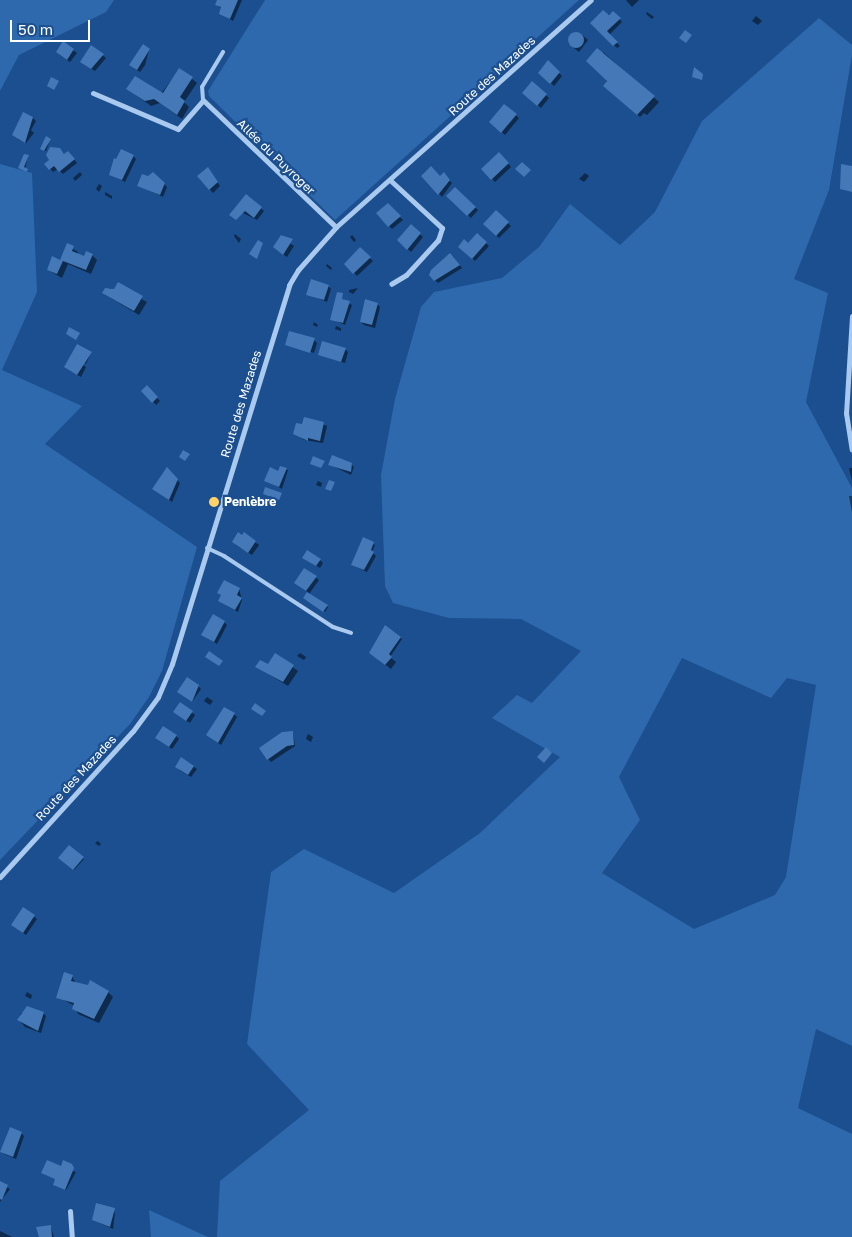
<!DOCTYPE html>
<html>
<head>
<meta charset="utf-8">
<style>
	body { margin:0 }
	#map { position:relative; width:852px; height:1237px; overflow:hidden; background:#1b4f8f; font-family:"Golos Text",sans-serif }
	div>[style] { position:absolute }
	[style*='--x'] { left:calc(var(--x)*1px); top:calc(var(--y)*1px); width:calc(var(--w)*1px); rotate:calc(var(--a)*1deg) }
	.green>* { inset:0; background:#2e69ad }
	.shadow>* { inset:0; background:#0007 }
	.building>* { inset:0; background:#4478b7 }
	.round { border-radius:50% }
	.service>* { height:4px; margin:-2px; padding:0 2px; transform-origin:2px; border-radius:2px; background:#a9c9ee }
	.minor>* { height:5px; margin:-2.5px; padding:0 2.5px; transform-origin:2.5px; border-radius:2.5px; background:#a9c9ee }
	.dots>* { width:14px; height:14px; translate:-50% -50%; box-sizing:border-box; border:2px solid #1b4f8f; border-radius:50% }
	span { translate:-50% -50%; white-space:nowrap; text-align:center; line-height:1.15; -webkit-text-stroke:4.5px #1b4f8f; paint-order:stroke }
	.street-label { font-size:12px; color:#fff }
	.poi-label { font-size:12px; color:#fff; font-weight:700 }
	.left { translate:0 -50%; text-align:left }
	.scale { position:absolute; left:10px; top:20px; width:80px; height:22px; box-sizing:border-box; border:2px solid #fff; border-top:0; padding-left:6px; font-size:15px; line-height:18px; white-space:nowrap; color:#fff; -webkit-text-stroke:4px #1b4f8f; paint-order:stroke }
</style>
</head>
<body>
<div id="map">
	<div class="green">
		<i style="clip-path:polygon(0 0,114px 0,106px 12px,19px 55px,0 91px)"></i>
		<i style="clip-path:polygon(265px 0,579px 0,335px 220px,209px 96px,208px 91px)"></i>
		<i style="clip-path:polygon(evenodd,819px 18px,852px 45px,852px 55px,829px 190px,794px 279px,828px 293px,806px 402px,852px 488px,852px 1046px,816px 1029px,798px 1108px,852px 1134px,852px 1237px,217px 1237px,220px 1181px,309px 1110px,247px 1044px,271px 872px,304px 849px,394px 893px,480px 833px,560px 757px,492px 718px,517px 695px,532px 703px,581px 651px,521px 619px,449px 618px,393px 603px,385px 586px,381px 475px,395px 399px,421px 307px,434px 292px,502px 278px,539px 247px,570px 204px,620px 245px,655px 212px,702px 121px,819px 18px,682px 658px,771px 698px,787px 678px,816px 685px,786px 877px,775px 895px,694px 929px,602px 873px,640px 820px,619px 777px,682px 658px)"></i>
		<i style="clip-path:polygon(0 164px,32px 173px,37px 292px,2px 370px,82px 406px,45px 444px,197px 547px,162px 671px,149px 697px,130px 724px,0 860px)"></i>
		<i style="clip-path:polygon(149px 1210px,208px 1237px,151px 1237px)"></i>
	</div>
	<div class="shadow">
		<i style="clip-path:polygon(219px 0,242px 0,233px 21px,220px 13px,222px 8px,218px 6px)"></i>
		<i style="clip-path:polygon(626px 0,639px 0,632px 7px)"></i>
		<i style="clip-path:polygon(613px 12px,622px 22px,609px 35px,620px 46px,617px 48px,592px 23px)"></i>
		<i style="clip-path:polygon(647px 12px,654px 17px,652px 19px,646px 14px)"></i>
		<i style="clip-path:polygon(756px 16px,762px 21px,758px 25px,752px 21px)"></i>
		<i style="clip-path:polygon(580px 33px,588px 40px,579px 52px,568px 43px)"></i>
		<i style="clip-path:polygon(64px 43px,77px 53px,70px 62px,60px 55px)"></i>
		<i style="clip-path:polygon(92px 47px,106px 58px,95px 71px,84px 64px)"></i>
		<i style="clip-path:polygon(149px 50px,145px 65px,140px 72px,134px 68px)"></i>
		<i style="clip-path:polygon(603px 52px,659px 102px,647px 115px,644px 113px,640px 117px,607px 89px)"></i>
		<i style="clip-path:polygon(548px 62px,562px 76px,554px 86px,540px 73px)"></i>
		<i style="clip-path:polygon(180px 69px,197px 83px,184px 102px,189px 107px,182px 119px,160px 103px,151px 106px,128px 89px,160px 95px)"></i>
		<i style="clip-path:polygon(532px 82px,549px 98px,541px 108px,523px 93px)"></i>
		<i style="clip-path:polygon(505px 106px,519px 118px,505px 135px,493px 125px)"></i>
		<i style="clip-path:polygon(33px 118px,36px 121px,31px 130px,34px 133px,26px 143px,18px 139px)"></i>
		<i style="clip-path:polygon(50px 140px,46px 151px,43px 150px)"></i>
		<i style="clip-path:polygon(60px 149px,65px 155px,68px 152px,77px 163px,63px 174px,58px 169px,53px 172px,46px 164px)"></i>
		<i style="clip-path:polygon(499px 153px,511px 167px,495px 182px,482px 169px)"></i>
		<i style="clip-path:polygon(28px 156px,25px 169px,29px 172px,21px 168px)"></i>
		<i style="clip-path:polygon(133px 156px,136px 159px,125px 182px,110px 174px)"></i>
		<i style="clip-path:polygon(208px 168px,220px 186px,213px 193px,198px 176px)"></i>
		<i style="clip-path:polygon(80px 172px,82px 175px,75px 181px,73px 178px)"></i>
		<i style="clip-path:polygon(585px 173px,589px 176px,584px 182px,579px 179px)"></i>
		<i style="clip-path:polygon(443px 174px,452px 183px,442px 197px,423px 176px,440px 177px)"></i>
		<i style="clip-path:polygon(99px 184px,102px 186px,99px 192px,96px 189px)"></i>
		<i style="clip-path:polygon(164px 184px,167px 187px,163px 197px,138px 185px)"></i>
		<i style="clip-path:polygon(455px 188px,478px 210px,471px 218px,448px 196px)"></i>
		<i style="clip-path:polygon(105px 192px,112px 196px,112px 199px,105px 195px)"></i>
		<i style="clip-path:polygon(246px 196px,264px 211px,257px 220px,239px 211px)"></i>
		<i style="clip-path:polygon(388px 205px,403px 220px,392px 229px,378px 214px)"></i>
		<i style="clip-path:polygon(496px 212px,511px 226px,499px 238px,485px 224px)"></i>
		<i style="clip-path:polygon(411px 226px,423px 237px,411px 252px,398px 240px)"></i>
		<i style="clip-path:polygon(235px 234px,241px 239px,239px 243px,234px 236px)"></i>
		<i style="clip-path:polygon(352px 235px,356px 240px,354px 242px,350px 237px)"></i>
		<i style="clip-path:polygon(477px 235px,489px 246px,475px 261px,460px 246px,469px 245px)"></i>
		<i style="clip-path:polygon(281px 237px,294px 246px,287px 257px,277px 250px)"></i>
		<i style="clip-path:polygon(67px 245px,78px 252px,77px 255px,85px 258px,92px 255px,97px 260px,91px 274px,68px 264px,62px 278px,48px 270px,61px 261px)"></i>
		<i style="clip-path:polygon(360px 249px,373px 261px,357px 276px,346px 264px)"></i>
		<i style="clip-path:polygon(453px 257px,462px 268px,438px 283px,435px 280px)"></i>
		<i style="clip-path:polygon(327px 264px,332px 268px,331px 270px,326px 266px)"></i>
		<i style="clip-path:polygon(328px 286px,331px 289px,327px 302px,308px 294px)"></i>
		<i style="clip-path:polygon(119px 287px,147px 302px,139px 315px,104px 294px,110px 288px,117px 292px)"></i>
		<i style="clip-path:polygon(358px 288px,353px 294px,349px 292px,349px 290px)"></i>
		<i style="clip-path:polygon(342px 294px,342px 300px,352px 305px,345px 325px,331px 319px)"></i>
		<i style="clip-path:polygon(377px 304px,380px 307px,375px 328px,364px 325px,361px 322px)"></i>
		<i style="clip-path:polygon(314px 322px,318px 325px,317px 327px,313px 325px)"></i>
		<i style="clip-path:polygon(336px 326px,341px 328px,341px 331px,335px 329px)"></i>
		<i style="clip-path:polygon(314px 340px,317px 343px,314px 353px,286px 344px)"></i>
		<i style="clip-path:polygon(345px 349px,348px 352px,345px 363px,319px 355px)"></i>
		<i style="clip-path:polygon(91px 353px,86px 364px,80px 362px,86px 367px,81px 377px,69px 370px)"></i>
		<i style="clip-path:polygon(147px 387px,160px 401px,156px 405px,143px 391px)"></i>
		<i style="clip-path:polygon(305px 418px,327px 426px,323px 443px,304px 440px,295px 433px,303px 426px)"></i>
		<i style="clip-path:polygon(329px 464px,351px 464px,354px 467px,351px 475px)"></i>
		<i style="clip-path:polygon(281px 467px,288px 470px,282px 489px,266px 480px,284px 474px)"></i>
		<i style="clip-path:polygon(849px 468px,852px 468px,852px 481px)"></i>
		<i style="clip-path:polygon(167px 469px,180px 483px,172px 502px,157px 491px)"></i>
		<i style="clip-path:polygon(318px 481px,322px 483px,321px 487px,316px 485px)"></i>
		<i style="clip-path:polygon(849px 496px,852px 496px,852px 512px)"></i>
		<i style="clip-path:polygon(244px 534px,259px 545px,252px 555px,236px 545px)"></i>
		<i style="clip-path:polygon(364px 539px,375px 545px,372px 552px,376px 556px,367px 572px,352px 565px)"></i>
		<i style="clip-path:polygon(304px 558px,320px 560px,323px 563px,320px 568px)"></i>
		<i style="clip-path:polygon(305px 569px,319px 580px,309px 594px,328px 607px,325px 612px,305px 598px,309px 593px,299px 586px)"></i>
		<i style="clip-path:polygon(239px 589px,242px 600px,238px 612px,219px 601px)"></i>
		<i style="clip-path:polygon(224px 622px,227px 625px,217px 644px,203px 635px)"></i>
		<i style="clip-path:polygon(386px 627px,402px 639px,390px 657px,396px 662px,391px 669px,370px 653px)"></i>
		<i style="clip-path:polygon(300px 653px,306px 657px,304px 660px,297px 656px)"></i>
		<i style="clip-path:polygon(275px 655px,298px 671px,288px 686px,257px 667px,268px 666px)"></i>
		<i style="clip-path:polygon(198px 686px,201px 689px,192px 702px,178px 692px)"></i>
		<i style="clip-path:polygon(207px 697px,213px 701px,210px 705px,204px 701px)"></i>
		<i style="clip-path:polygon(180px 704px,195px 715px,190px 723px,178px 715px)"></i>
		<i style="clip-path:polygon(234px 714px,237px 717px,221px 745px,211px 738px)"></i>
		<i style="clip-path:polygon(293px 732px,295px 746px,271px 762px,268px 759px)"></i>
		<i style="clip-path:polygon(308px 734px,313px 737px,311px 742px,306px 739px)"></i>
		<i style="clip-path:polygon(176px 736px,179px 739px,172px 749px,156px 738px)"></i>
		<i style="clip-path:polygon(194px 767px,197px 769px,191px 777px,179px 770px)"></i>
		<i style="clip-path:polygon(98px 841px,101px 844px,99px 846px,95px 843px)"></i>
		<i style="clip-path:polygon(69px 846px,84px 859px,74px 870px,62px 861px)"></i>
		<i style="clip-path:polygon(23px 908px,37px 919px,26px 935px,15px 927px)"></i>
		<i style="clip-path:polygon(72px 976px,76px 984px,108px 992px,113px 997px,99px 1023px,78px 1014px,75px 1006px,58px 997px)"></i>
		<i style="clip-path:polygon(27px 992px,32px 995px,31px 999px,25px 996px)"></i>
		<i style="clip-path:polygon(21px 1013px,43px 1013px,46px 1016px,41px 1033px,25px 1027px,19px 1020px)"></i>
		<i style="clip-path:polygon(21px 1133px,24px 1136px,16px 1159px,4px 1154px,1px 1151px)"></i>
		<i style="clip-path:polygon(61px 1168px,76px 1172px,66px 1190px,55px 1186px)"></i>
		<i style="clip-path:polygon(0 1183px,10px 1189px,0 1202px)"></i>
		<i style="clip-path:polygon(112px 1210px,115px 1213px,113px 1229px,93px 1220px)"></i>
		<i style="clip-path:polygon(51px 1227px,54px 1237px,39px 1237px)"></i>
		<i style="clip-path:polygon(0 1231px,12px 1237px,0 1237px)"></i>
	</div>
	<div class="building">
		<i style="clip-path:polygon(217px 0,238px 0,230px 19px,219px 14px,221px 7px,215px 5px)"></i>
		<i style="clip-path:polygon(603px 10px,609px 15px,613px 11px,621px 18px,607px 31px,618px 42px,613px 46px,590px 23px)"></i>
		<i style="clip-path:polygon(685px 30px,692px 35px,686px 43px,679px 38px)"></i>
		<i class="round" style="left:568px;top:32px;width:16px;height:16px"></i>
		<i style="clip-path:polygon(63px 41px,74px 49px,67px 60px,56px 52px)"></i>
		<i style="clip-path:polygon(143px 44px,150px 49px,137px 70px,129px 65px)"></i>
		<i style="clip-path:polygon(91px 45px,104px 54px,91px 69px,80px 62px)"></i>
		<i style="clip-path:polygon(597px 48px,655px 96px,637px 115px,603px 86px,607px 81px,586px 61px)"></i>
		<i style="clip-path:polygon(548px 60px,560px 72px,550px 84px,538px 73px)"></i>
		<i style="clip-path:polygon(694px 67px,703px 74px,702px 80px,692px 77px)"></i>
		<i style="clip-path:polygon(179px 68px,193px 77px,180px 97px,185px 101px,177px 115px,154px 99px,145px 101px,126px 89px,135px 76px,163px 93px)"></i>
		<i style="clip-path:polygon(51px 77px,59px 81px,54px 90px,47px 86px)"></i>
		<i style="clip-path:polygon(532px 81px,547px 94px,537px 106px,522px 93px)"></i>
		<i style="clip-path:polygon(504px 104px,517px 114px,501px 133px,489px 122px)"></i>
		<i style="clip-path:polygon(23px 112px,33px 117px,25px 143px,12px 135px)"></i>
		<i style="clip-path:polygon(46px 136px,51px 139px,44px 151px,40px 149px)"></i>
		<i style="clip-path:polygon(50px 147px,60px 148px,64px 154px,68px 151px,75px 159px,59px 172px,54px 166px,49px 170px,44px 164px,49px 160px,46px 155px)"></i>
		<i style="clip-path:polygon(121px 149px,134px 155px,122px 180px,109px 175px,114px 158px,116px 159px)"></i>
		<i style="clip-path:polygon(499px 152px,509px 163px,491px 180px,481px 169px)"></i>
		<i style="clip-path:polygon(24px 154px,29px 155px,24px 167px,28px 169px,27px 172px,18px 168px)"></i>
		<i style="clip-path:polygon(522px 162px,531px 170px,524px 177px,515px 169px)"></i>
		<i style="clip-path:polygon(841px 164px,852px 166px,852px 192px,840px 189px)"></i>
		<i style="clip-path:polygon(431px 166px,440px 176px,444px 172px,450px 180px,438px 195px,421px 176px)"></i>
		<i style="clip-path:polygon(208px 167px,218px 182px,209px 190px,197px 176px)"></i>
		<i style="clip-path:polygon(153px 172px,165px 183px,160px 195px,137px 186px,142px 174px,148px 176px)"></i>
		<i style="clip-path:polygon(455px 187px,476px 207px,467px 216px,446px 196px)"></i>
		<i style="clip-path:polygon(246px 194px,262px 207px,254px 218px,245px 211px,236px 220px,229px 215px)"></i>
		<i style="clip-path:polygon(388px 203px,401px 216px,388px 227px,376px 213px)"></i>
		<i style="clip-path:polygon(496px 210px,509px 222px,496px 236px,483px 224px)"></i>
		<i style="clip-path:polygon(411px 224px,421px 233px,407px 250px,397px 240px)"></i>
		<i style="clip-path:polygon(477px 233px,487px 242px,472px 259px,458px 247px,464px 239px,468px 243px)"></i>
		<i style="clip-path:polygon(281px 235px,293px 239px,283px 255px,273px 247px)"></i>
		<i style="clip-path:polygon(258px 240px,263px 243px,257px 259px,249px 254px)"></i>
		<i style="clip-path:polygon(67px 243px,74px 246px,72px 251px,84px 256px,86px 251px,93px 254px,86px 270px,63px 261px,57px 274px,47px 270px,52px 256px,60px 260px)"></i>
		<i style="clip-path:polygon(360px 247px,371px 257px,353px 274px,344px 264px)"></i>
		<i style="clip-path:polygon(450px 253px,460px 265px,434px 281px,429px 275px,431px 270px)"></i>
		<i style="clip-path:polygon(311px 279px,329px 285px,324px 300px,306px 295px)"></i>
		<i style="clip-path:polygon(118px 282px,143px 296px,134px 311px,102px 293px,105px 288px,114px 289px)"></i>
		<i style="clip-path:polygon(337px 292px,343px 293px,342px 299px,350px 301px,343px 323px,330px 320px)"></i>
		<i style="clip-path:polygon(365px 299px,378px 303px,372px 325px,360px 322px)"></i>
		<i style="clip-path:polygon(69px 327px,80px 333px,76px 340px,66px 334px)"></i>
		<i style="clip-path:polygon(289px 331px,315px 338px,310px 353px,285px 345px)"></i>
		<i style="clip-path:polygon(322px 341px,346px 348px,341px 362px,318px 355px)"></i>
		<i style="clip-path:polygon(77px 344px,92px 352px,77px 375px,64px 367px)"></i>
		<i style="clip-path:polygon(147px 385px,158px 397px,152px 403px,141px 391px)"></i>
		<i style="clip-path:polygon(304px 417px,324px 422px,320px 441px,308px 438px,308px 441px,293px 434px,296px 423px,302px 424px)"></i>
		<i style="clip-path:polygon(183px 450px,190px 454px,185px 461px,179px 457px)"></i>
		<i style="clip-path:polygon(332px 455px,352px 463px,351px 472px,328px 465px)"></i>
		<i style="clip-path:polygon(313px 456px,325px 461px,321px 468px,310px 464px)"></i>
		<i style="clip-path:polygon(280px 466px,287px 468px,279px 487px,264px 481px,270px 467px,278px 471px)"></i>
		<i style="clip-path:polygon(167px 467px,178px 479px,169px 500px,152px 489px)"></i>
		<i style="clip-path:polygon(329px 480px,335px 482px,331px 491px,325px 489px)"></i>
		<i style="clip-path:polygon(265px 487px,282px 493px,279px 500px,263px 494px)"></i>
		<i style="clip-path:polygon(238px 532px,242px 535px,244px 532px,256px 541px,248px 553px,232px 542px)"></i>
		<i style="clip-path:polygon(363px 537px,374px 542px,371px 550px,374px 552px,364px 570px,351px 565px)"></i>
		<i style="clip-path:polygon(307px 550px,321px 559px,316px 566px,302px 558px)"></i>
		<i style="clip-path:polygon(304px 568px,317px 576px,306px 591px,294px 583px)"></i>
		<i style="clip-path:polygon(224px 580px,240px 588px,237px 595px,242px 598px,235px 610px,218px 601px,221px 595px,217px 593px)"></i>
		<i style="clip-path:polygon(307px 592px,328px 605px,323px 612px,303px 598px)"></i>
		<i style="clip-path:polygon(213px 614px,225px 621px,214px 642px,201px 635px)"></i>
		<i style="clip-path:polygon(385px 625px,401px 637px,389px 654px,392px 657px,385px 665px,369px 653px)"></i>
		<i style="clip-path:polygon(209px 651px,223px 661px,219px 666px,205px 657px)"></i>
		<i style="clip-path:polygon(275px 653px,294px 665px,283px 682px,255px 667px,260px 660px,268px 664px)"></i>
		<i style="clip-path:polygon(187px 677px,199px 685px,192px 702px,177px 692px)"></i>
		<i style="clip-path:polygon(180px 702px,193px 711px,186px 721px,173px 712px)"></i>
		<i style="clip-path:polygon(255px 703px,266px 711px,262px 716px,251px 709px)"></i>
		<i style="clip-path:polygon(224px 707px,235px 713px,218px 743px,206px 735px)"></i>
		<i style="clip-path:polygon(163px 726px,177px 735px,169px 747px,155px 738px)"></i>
		<i style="clip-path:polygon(293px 731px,294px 745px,287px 746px,267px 760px,259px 748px,282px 732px)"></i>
		<i style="clip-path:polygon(546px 747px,552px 753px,544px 763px,537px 757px)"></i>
		<i style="clip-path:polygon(181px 757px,194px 766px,188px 775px,175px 767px)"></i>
		<i style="clip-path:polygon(69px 845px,84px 857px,73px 870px,58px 858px)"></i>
		<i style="clip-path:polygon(23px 907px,35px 915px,23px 933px,11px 925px)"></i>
		<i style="clip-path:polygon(64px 972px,73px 975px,71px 981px,88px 985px,90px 980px,109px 991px,94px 1019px,72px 1009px,74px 1003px,56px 998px)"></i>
		<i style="clip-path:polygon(27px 1006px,44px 1012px,38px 1031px,17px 1020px)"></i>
		<i style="clip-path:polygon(10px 1127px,22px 1132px,13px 1157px,0 1152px)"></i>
		<i style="clip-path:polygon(47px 1160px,61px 1166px,63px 1160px,72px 1164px,74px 1168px,65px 1190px,53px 1185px,55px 1179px,41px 1173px)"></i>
		<i style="clip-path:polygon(0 1181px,8px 1185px,2px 1200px,0 1199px)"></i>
		<i style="clip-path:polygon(96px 1203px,115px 1208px,110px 1227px,92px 1220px)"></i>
		<i style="clip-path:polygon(51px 1225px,52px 1237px,39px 1237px,36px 1227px)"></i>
	</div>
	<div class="service">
		<i style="--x:203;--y:100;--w:13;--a:-94"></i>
		<i style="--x:202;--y:87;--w:41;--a:-59"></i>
		<i style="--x:207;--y:548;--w:19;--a:25"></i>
		<i style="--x:224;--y:556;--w:130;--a:33.1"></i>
		<i style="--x:333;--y:627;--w:19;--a:18"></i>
	</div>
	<div class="minor">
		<i style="--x:93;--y:93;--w:92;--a:23"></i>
		<i style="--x:178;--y:129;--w:38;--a:-49"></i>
		<i style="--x:203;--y:100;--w:184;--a:43.7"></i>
		<i style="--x:390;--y:180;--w:71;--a:42.7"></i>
		<i style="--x:442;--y:228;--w:13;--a:108"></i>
		<i style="--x:438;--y:240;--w:47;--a:132.4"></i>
		<i style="--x:406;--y:275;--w:17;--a:149"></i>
		<i style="--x:852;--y:316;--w:97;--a:93.5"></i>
		<i style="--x:846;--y:413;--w:37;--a:81"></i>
		<i style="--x:0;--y:877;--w:197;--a:-47.7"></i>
		<i style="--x:133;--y:731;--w:42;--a:-53.7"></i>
		<i style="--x:158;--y:697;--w:36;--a:-67"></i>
		<i style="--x:172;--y:664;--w:397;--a:-72.8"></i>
		<i style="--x:289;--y:285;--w:17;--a:-59"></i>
		<i style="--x:298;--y:270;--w:57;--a:-48.5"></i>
		<i style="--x:336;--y:227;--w:341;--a:-41.7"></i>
		<i style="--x:70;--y:1211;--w:26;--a:86"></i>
	</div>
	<div class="dots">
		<i style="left:214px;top:502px;background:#ffd166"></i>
	</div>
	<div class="street-label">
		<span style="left:492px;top:76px;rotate:-42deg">Route des Mazades</span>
		<span style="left:276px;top:157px;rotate:44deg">Allée du Puyroger</span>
		<span style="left:241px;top:404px;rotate:-73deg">Route des Mazades</span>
		<span style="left:76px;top:778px;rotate:-47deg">Route des Mazades</span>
	</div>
	<div class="poi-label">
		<span class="left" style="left:224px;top:502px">Penlèbre</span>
	</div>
	<div class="scale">50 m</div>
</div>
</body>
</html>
